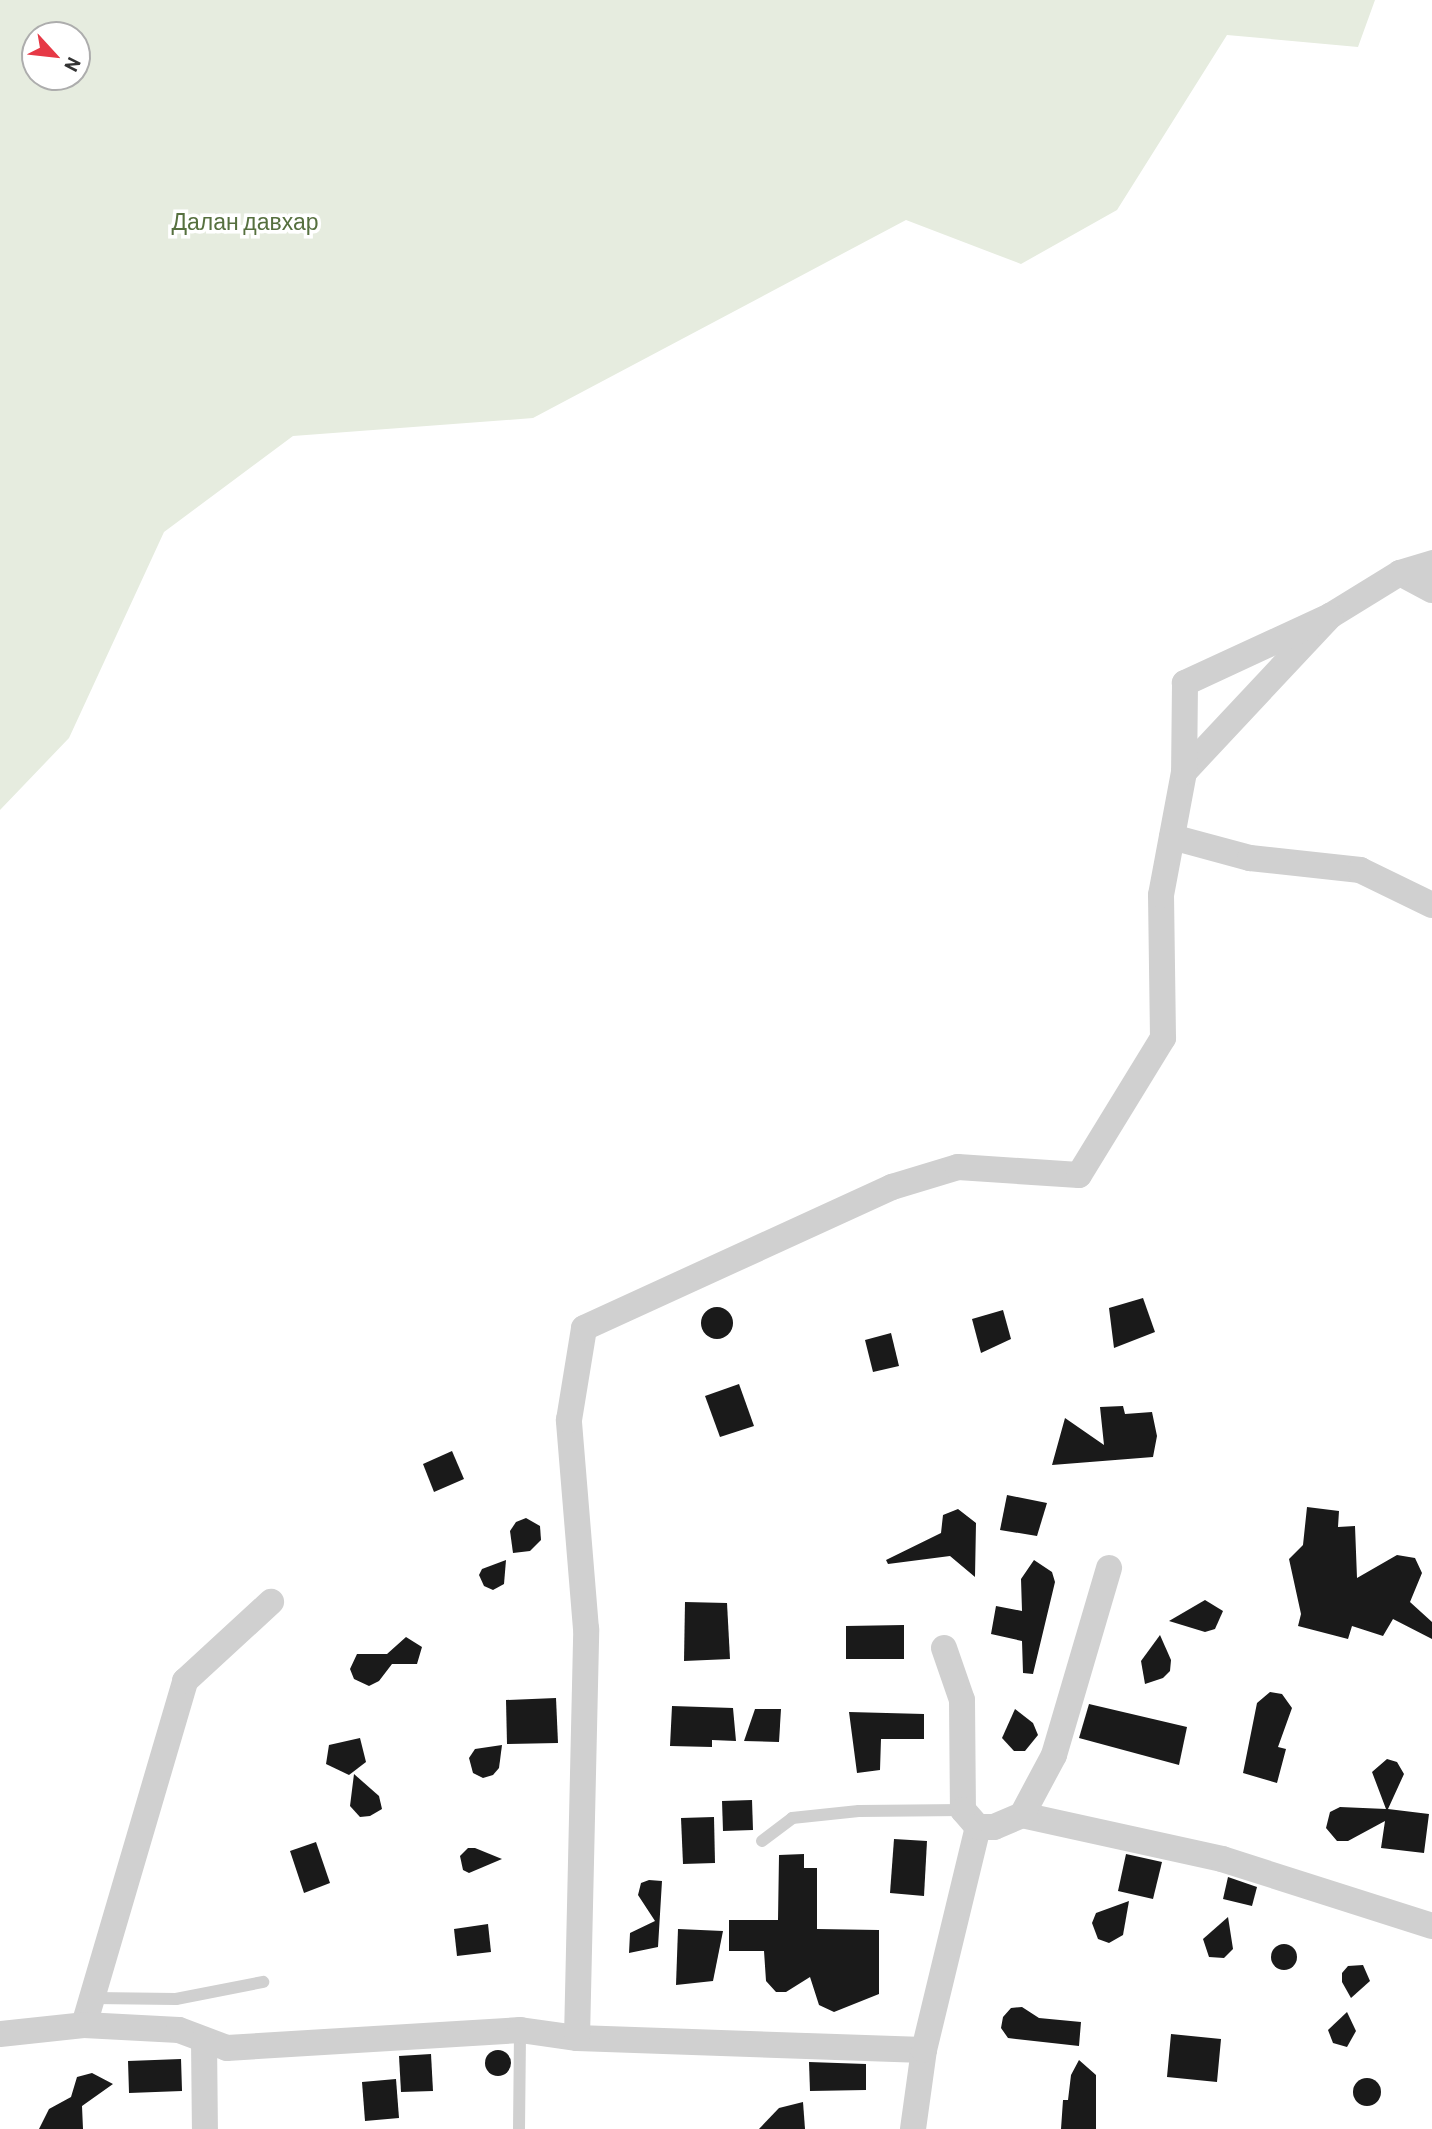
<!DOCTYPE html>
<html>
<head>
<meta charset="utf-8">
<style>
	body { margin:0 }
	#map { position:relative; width:1432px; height:2129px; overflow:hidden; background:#fff; font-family:Barlow,sans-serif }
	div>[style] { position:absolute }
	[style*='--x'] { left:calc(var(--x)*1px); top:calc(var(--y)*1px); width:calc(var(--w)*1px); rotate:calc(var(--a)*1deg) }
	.green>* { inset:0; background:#e6ecdf }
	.building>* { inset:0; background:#1a1a1a }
	.round { border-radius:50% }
	.lane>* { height:12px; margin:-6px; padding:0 6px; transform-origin:6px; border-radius:6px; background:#d0d0d0 }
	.street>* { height:26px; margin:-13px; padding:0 13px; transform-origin:13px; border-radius:13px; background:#d0d0d0 }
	span { translate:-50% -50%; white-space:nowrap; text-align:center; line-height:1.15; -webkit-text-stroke:7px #fff; paint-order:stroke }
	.park-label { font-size:23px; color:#56703f }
	.north { position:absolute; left:21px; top:21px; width:70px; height:70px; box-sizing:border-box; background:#fff; border:2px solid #adadad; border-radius:50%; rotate:117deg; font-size:19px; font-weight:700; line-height:28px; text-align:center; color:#333 }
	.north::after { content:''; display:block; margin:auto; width:24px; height:32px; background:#e63946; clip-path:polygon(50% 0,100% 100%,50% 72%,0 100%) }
</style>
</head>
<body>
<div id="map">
	<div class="green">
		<i style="clip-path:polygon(evenodd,0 0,1375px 0,1358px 47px,1227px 35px,1117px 210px,1021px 264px,906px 220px,533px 418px,293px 436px,164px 532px,69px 738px,0 810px,0 0,35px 35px,77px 35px,77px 77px,35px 77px,35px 35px)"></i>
	</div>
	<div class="building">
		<i style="clip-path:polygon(1143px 1298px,1155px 1332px,1114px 1348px,1109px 1308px)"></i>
		<i class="round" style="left:701px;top:1307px;width:32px;height:32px"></i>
		<i style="clip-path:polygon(1003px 1310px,1011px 1339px,981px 1353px,972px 1319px)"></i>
		<i style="clip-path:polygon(891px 1333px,899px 1366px,873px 1372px,865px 1340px)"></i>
		<i style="clip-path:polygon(739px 1384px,754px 1426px,720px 1437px,705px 1396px)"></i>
		<i style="clip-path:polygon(1123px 1406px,1125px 1414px,1152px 1412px,1157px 1436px,1153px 1457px,1052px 1465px,1065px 1418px,1104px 1445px,1100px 1407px)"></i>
		<i style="clip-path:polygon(452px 1451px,464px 1479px,434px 1492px,423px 1464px)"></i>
		<i style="clip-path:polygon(1007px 1495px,1047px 1503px,1037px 1536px,1000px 1530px)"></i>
		<i style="clip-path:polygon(1307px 1507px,1339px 1511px,1338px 1527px,1355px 1526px,1357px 1578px,1397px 1555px,1415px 1558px,1422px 1573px,1410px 1602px,1432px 1622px,1432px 1639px,1393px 1619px,1383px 1636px,1352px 1626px,1348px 1639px,1298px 1626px,1301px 1614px,1289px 1559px,1303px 1545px)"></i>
		<i style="clip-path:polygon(958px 1509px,976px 1523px,975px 1577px,950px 1556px,888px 1564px,886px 1560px,941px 1533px,943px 1515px)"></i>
		<i style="clip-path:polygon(526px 1518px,540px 1526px,541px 1540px,530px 1551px,513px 1553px,510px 1531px,516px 1522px)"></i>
		<i style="clip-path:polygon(506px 1560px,504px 1584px,493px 1590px,484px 1586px,479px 1575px,482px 1569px)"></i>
		<i style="clip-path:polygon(1034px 1560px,1052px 1572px,1055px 1582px,1033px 1674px,1023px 1673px,1022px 1641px,991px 1634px,996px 1606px,1022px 1611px,1021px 1579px)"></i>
		<i style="clip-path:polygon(1205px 1600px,1223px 1611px,1215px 1629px,1205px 1632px,1169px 1621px)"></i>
		<i style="clip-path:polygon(685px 1602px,727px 1603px,730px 1659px,684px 1661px)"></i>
		<i style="clip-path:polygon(904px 1625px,904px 1659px,846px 1659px,846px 1626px)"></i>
		<i style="clip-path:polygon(1160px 1635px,1171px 1660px,1170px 1671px,1163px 1678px,1145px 1684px,1141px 1661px)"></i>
		<i style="clip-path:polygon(406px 1637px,422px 1647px,417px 1664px,392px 1664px,379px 1681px,369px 1686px,354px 1679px,350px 1669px,357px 1654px,387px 1654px)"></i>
		<i style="clip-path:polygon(1270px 1692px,1282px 1694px,1292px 1708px,1278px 1747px,1286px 1749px,1277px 1783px,1243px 1773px,1257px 1703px)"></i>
		<i style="clip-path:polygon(556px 1698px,558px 1743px,507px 1744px,506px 1700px)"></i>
		<i style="clip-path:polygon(1089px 1704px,1187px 1727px,1179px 1765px,1079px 1738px)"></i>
		<i style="clip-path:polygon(672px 1706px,733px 1708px,736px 1741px,712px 1740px,712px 1747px,670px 1746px)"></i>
		<i style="clip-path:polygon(755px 1709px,781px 1709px,779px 1742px,744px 1741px)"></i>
		<i style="clip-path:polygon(1015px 1709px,1033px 1723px,1038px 1735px,1025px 1751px,1014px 1751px,1002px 1738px)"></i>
		<i style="clip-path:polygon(849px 1712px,924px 1714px,924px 1739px,881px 1739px,880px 1770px,857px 1773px)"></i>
		<i style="clip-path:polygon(360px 1738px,366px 1762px,349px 1775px,326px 1764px,329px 1745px)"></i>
		<i style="clip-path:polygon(502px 1745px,499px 1768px,493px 1775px,483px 1778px,473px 1773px,469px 1758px,475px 1749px)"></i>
		<i style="clip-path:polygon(1387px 1759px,1397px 1762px,1404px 1774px,1388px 1809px,1429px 1814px,1424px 1853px,1381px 1848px,1385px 1821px,1348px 1841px,1337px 1841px,1326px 1828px,1330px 1812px,1340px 1807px,1386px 1809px,1372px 1772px)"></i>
		<i style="clip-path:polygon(354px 1774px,379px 1796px,382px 1809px,370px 1816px,360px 1817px,350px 1806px)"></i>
		<i style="clip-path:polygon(752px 1800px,753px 1830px,723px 1831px,722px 1801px)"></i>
		<i style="clip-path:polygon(714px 1817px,715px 1863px,683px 1864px,681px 1818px)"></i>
		<i style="clip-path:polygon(894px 1839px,927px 1841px,924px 1896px,890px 1893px)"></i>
		<i style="clip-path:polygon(316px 1842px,330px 1883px,304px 1893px,290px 1851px)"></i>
		<i style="clip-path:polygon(468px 1848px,475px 1848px,502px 1859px,469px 1873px,463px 1870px,460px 1856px)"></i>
		<i style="clip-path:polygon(804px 1854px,804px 1868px,817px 1868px,817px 1929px,879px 1930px,879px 1994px,834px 2012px,819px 2005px,810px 1977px,786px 1992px,776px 1992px,766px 1981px,764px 1951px,729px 1951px,729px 1920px,778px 1920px,779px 1855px)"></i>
		<i style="clip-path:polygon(1126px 1854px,1162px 1862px,1153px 1899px,1118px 1891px)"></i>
		<i style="clip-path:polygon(1228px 1877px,1257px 1887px,1252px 1906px,1223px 1899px)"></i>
		<i style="clip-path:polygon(649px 1880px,662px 1881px,658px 1947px,629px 1953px,630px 1933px,655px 1921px,638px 1895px,641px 1883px)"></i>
		<i style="clip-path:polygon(1129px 1901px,1123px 1935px,1109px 1943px,1098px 1939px,1092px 1923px,1096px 1913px)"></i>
		<i style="clip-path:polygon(1228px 1917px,1233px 1949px,1224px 1958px,1209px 1957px,1203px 1939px)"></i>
		<i style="clip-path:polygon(488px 1924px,491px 1952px,457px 1956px,454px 1929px)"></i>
		<i style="clip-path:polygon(678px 1929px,723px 1931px,713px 1981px,676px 1985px)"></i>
		<i class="round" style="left:1271px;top:1944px;width:26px;height:26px"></i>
		<i style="clip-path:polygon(1363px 1965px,1370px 1981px,1351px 1998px,1342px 1982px,1342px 1973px,1348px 1966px)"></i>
		<i style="clip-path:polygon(1022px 2007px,1039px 2018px,1081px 2022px,1079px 2046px,1008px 2038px,1001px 2028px,1003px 2017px,1011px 2008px)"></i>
		<i style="clip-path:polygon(1347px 2012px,1356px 2031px,1347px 2047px,1333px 2043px,1328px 2030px)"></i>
		<i style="clip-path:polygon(1171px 2034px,1221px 2039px,1217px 2082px,1167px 2077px)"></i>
		<i class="round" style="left:485px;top:2050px;width:26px;height:26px"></i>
		<i style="clip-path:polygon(431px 2054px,433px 2091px,401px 2092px,399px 2056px)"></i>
		<i style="clip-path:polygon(181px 2059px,182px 2091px,129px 2093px,128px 2061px)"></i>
		<i style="clip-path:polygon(1079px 2060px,1096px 2075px,1096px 2129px,1061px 2129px,1063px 2100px,1068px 2100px,1071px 2075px)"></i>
		<i style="clip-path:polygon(809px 2062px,866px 2064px,866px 2090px,810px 2091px)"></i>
		<i style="clip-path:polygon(92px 2073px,113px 2084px,82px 2106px,83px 2129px,39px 2129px,49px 2109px,71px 2097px,77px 2077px)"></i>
		<i class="round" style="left:1353px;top:2078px;width:28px;height:28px"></i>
		<i style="clip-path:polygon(396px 2079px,399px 2118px,365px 2121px,362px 2082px)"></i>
		<i style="clip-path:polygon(803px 2102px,805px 2129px,759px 2129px,779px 2108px)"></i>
	</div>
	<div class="lane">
		<i style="--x:762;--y:1841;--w:38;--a:-37"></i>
		<i style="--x:792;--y:1818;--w:67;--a:-6"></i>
		<i style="--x:859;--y:1811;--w:104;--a:-0.6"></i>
		<i style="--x:94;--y:1998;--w:82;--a:0.7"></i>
		<i style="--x:176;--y:1999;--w:89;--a:-11.1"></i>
		<i style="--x:519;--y:2129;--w:99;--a:-89.4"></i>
	</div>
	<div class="street">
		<i style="--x:1400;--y:573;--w:36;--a:28"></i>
		<i style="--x:1330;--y:616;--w:82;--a:-31.6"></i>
		<i style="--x:1400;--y:573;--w:34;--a:-17"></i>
		<i style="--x:1172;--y:837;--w:81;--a:15.1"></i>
		<i style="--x:1250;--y:858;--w:111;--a:6.2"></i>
		<i style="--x:1360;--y:870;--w:80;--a:25.9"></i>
		<i style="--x:944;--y:1648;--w:55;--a:70.9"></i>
		<i style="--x:962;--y:1700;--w:110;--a:89.5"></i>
		<i style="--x:963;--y:1810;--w:23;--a:49"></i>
		<i style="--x:1022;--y:1815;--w:205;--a:12.4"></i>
		<i style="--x:1222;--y:1859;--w:220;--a:17.7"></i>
		<i style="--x:84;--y:2025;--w:359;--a:-73.6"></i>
		<i style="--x:185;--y:1681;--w:117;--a:-42.6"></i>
		<i style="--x:0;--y:2034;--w:84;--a:-6.1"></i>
		<i style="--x:84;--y:2025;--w:95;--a:3"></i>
		<i style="--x:179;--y:2030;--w:51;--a:20.6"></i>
		<i style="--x:227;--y:2048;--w:294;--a:-3.5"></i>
		<i style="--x:520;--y:2030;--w:58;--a:8"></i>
		<i style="--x:577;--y:2038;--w:347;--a:2"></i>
		<i style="--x:577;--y:2038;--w:409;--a:-88.7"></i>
		<i style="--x:586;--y:1629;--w:210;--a:-94.7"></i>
		<i style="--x:569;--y:1420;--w:93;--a:-80.7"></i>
		<i style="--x:584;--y:1328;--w:339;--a:-24.6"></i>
		<i style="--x:892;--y:1187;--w:69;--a:-16.9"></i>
		<i style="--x:958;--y:1167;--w:121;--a:3.8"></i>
		<i style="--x:1079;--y:1175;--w:161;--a:-58.5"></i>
		<i style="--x:1163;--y:1038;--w:143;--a:-90.8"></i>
		<i style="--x:1161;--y:895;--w:125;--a:-79.4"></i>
		<i style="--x:1184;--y:772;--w:214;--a:-46.9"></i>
		<i style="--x:1330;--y:616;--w:160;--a:155.2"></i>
		<i style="--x:1185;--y:683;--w:89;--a:90.6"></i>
		<i style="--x:204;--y:2040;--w:89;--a:89.4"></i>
		<i style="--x:913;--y:2129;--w:80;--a:-82.1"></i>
		<i style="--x:924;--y:2050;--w:229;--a:-76.4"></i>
		<i style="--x:978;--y:1827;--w:16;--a:0"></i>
		<i style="--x:994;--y:1827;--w:30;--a:-23"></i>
		<i style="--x:1022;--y:1815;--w:68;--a:-61.9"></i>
		<i style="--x:1054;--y:1755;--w:195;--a:-73.6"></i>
	</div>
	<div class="park-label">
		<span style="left:245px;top:221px">Далан давхар</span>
	</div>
	<div class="north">N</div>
</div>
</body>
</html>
